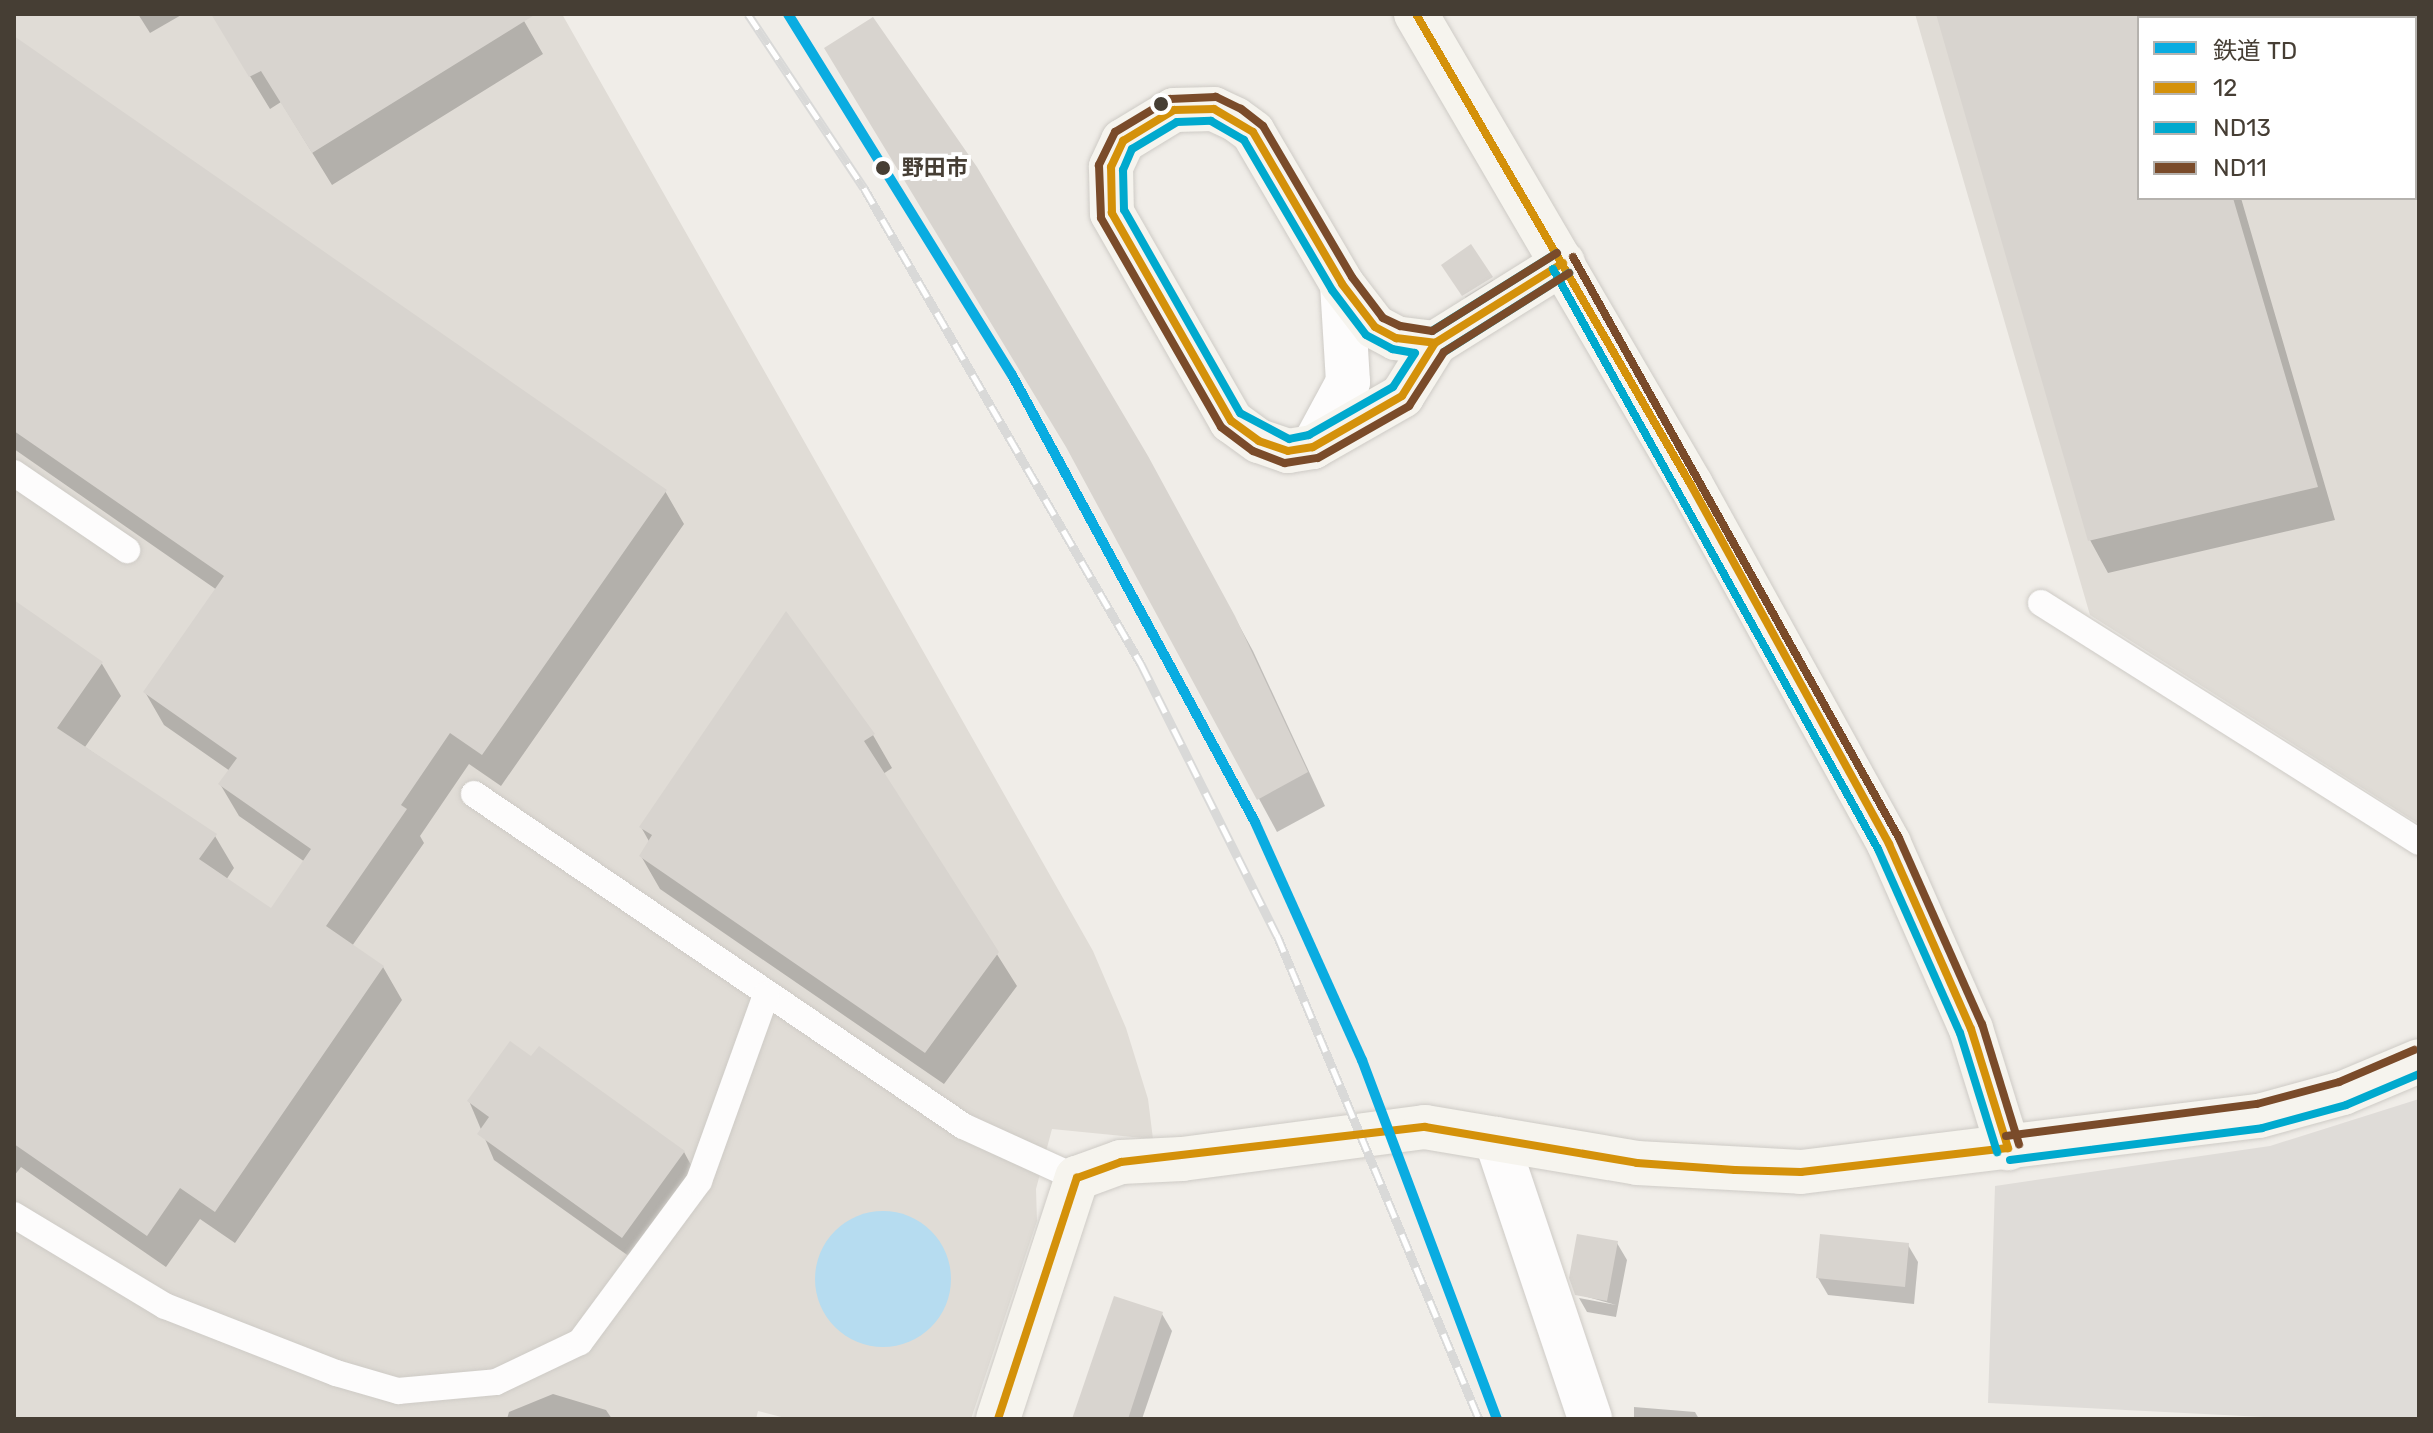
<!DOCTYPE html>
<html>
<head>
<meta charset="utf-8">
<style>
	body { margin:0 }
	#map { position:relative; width:2433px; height:1433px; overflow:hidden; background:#f0ede8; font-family:Rubik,"Noto Sans JP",sans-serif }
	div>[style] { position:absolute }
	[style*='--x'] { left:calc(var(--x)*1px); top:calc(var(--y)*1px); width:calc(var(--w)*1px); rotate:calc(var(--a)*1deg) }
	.industrial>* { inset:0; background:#e0dcd6 }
	.parking>* { inset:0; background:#dfdcd8 }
	.water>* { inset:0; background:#b6dcf0 }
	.round { border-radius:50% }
	.shadow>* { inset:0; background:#0003 }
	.building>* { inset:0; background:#d8d4cf }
	.roads { filter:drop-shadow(0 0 2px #cecbc6) drop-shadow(0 0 2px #cecbc6) }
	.lane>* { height:26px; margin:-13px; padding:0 13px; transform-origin:13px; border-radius:13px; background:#fdfcfc }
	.street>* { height:44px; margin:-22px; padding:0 22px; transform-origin:22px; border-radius:22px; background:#fdfcfc }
	.secondary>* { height:44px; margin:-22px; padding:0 22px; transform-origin:22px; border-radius:22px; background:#f6f4ee }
	.rail>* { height:9px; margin-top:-4.5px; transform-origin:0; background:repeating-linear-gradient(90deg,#fff 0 18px,#d9d9d8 0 36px); box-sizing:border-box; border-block:2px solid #d9d9d8 }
	.bus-1>* { height:8px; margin:-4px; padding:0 4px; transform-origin:4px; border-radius:4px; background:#d4910a }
	.bus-2>* { height:8px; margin:-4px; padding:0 4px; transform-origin:4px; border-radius:4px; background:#00a9ce }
	.bus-3>* { height:8px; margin:-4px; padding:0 4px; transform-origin:4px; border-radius:4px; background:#7a4b2a }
	.rail-1>* { height:10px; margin:-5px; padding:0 5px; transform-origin:5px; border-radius:5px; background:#0aace1 }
	.dots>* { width:22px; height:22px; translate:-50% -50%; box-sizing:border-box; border:4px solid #fff; border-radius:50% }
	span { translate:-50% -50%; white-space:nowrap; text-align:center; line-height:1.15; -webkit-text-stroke:8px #fff; paint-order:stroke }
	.stop-label { font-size:22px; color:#463e34; font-weight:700 }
	.left { translate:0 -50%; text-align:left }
	.frame { position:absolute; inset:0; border:16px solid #463e34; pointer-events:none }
	.legend { position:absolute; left:2137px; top:16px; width:280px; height:184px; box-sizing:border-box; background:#fff; border:2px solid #b5b2ae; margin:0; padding:10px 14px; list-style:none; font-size:24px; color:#463e34 }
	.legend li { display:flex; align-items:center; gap:16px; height:40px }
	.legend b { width:40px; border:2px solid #b5b2ae }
</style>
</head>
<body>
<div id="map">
	<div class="industrial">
		<i style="clip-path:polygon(14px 14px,562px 14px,1093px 951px,1126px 1028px,1148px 1099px,1153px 1139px,1052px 1129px,1036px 1189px,1037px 1221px,971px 1419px,789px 1419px,758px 1411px,756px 1419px,14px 1419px)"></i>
		<i style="clip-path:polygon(evenodd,1915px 14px,2419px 14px,2419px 824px,2090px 615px,1915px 14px,2139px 18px,2415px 18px,2415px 198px,2139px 198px,2139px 18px)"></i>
	</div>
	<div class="parking">
		<i style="clip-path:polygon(2419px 1099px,2419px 1419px,2305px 1419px,1988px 1403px,1995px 1186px,2270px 1146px)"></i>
	</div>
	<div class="water">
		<i class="round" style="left:815px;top:1211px;width:136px;height:136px"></i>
	</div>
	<div class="shadow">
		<i style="clip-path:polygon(138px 14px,183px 14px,150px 33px)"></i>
		<i style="clip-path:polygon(212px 14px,520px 14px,543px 54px,332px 185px,281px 102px,270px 109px)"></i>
		<i style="clip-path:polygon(1938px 14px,2187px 14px,2188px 18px,2139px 18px,2139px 198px,2241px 198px,2335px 520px,2108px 573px,2090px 540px)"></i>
		<i style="clip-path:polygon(14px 38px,665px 491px,684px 524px,501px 786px,469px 764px,420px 836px,424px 843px,352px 946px,383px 967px,402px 1000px,235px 1243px,200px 1219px,166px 1267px,21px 1167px,14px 1176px,14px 603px,102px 664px,121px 696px,85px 747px,215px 836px,234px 868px,226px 880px,271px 911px,305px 862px,239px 816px,220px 784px,230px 771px,164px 725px,145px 692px,217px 590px,14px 449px)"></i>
		<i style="clip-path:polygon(1493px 280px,1496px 286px,1468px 303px,1465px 297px)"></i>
		<i style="clip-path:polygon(1076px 461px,1166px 491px,1253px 651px,1325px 806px,1277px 832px)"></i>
		<i style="clip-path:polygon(786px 615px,873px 735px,892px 768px,883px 774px,1017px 986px,944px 1084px,660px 889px,641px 856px,650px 843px,641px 827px)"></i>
		<i style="clip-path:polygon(469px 1101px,684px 1152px,698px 1178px,637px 1262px,494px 1160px)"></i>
		<i style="clip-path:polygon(1617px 1243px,1627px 1260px,1616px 1317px,1587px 1312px,1579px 1298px,1616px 1305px,1577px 1294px)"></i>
		<i style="clip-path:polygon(1908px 1245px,1918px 1262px,1914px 1304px,1828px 1295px,1818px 1278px)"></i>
		<i style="clip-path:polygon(1162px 1314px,1172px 1331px,1142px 1419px,1074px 1419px)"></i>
		<i style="clip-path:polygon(553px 1394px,606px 1410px,612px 1419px,507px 1419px,509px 1412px)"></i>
		<i style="clip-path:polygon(1634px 1407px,1695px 1412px,1699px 1419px,1634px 1419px)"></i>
	</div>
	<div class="building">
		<i style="clip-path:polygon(211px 14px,536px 14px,312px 153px,261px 71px,249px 77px)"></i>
		<i style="clip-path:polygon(1936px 14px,2139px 14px,2139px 198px,2233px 198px,2318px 487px,2088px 541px)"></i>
		<i style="clip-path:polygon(873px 17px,977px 167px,1148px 456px,1235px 616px,1308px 772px,1257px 800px,1066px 447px,824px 48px)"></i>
		<i style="clip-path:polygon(14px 36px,667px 490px,482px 755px,450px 733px,401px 805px,407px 809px,326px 926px,384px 966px,215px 1212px,180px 1188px,147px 1236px,14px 1144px,14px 600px,103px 662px,57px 728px,217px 834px,199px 859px,271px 908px,311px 849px,218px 784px,237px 758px,143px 692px,224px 576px,14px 431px)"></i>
		<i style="clip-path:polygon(1471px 244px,1493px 277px,1462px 296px,1441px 265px)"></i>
		<i style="clip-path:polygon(786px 611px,875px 734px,864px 741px,999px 952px,925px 1053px,639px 856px,652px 835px,639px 827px)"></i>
		<i style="clip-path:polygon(510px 1041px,531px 1056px,539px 1046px,685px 1151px,622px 1238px,477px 1134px,489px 1117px,467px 1101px)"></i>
		<i style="clip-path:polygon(1577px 1234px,1618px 1241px,1607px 1301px,1575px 1295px,1569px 1278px)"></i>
		<i style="clip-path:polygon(1820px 1234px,1909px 1243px,1905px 1287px,1816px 1278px)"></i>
		<i style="clip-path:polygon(1114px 1296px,1163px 1312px,1128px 1419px,1072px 1419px)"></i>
	</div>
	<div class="roads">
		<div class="lane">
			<i style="--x:14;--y:473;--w:137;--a:34.3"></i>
			<i style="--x:2041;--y:603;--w:447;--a:32.3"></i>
			<i style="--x:474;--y:794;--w:591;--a:34.17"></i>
			<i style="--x:963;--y:1126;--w:125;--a:24.5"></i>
			<i style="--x:14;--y:1215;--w:176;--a:31.1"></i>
			<i style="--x:165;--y:1306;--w:184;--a:21.4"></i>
			<i style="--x:336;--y:1373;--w:65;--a:16.2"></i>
			<i style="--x:398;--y:1391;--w:98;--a:-5.2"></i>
			<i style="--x:496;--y:1382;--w:93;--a:-25.5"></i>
			<i style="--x:580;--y:1342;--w:200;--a:-53.5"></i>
			<i style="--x:699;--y:1181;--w:198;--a:-70.2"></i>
		</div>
		<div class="street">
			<i style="--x:1313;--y:447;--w:74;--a:-61.7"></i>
			<i style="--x:1348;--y:382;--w:98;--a:-93.5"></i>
			<i style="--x:1496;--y:1139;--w:295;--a:71.4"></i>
		</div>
		<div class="secondary">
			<i style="--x:1416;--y:14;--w:545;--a:59.72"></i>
			<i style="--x:1691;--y:485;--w:410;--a:61.1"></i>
			<i style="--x:1889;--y:844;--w:202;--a:66.1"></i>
			<i style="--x:1971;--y:1029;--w:125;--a:72.7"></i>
			<i style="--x:1435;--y:343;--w:39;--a:-173"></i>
			<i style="--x:1396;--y:338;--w:24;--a:-152"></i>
			<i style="--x:1375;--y:327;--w:54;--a:-127.5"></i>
			<i style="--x:1342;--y:284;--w:176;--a:-120.4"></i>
			<i style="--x:1253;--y:132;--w:22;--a:-144"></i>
			<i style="--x:1235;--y:119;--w:23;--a:-155"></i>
			<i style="--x:1214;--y:109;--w:40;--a:178.6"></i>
			<i style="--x:1174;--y:110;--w:60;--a:148.7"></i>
			<i style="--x:1123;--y:141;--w:29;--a:115"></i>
			<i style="--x:1111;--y:167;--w:46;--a:88.8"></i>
			<i style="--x:1112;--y:213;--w:240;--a:60.2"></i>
			<i style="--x:1231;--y:421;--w:34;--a:36"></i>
			<i style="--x:1259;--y:441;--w:31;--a:19"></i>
			<i style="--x:1288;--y:451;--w:25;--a:-9"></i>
			<i style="--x:1313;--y:447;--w:103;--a:-29.8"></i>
			<i style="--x:1402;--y:396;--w:62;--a:-58.1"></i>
			<i style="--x:1435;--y:343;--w:151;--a:-32"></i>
			<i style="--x:998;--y:1419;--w:254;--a:-71.9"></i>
			<i style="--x:1077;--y:1178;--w:47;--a:-20"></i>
			<i style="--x:1121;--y:1162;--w:61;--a:-2.8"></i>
			<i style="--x:1182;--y:1159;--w:245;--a:-7.5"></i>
			<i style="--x:1425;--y:1127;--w:215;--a:9.6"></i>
			<i style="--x:1637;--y:1163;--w:164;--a:3.1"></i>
			<i style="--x:1801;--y:1172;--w:461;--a:-7"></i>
			<i style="--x:2259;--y:1116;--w:87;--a:-15.3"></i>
			<i style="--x:2343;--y:1093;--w:82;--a:-22.8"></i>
		</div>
	</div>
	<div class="rail">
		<i style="--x:748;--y:14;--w:209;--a:56.3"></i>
		<i style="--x:864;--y:188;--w:551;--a:59.8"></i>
		<i style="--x:1141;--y:664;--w:303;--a:63.4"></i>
		<i style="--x:1277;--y:935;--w:524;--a:67.35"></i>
	</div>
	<div class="bus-1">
		<i style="--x:1416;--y:14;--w:545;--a:59.72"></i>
		<i style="--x:1691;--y:485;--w:410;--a:61.1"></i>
		<i style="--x:1889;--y:844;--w:202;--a:66.1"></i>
		<i style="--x:1971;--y:1029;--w:125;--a:72.7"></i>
		<i style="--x:1214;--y:109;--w:45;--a:30.5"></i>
		<i style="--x:1253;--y:132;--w:176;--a:59.6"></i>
		<i style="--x:1342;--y:284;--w:54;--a:52.5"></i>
		<i style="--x:1375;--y:327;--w:24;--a:28"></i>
		<i style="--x:1396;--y:338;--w:39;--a:7"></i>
		<i style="--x:1435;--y:343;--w:62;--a:121.9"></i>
		<i style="--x:1402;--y:396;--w:103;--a:150.2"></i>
		<i style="--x:1313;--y:447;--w:25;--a:171"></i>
		<i style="--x:1288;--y:451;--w:31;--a:-161"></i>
		<i style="--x:1259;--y:441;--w:34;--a:-144"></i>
		<i style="--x:1231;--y:421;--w:240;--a:-119.8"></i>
		<i style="--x:1112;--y:213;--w:46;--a:-91.2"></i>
		<i style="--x:1111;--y:167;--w:29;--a:-65"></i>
		<i style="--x:1123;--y:141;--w:60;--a:-31.3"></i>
		<i style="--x:1174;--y:110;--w:40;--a:-1.4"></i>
		<i style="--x:1435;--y:343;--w:151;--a:-32"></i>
		<i style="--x:1077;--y:1178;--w:47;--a:-20"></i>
		<i style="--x:1121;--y:1162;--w:306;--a:-6.6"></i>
		<i style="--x:1425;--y:1127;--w:215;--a:9.6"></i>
		<i style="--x:1637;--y:1163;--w:98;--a:4.1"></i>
		<i style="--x:1735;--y:1170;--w:66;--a:1.7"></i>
		<i style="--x:1801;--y:1172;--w:208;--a:-6.6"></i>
		<i style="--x:998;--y:1419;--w:254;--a:-71.9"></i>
	</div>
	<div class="bus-2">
		<i style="--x:1211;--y:121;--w:38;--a:30"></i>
		<i style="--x:1244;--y:140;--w:174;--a:59.6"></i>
		<i style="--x:1332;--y:290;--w:56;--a:52.9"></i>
		<i style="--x:1366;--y:335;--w:30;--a:28"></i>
		<i style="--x:1392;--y:349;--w:23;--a:10"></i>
		<i style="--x:1415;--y:353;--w:40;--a:122.9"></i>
		<i style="--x:1393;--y:387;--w:97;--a:150.3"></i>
		<i style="--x:1309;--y:435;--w:20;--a:169"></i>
		<i style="--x:1289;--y:439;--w:55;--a:-152"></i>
		<i style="--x:1240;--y:413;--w:234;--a:-119.7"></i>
		<i style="--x:1124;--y:210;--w:40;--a:-91.4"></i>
		<i style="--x:1123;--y:170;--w:23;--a:-67"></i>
		<i style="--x:1132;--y:149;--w:52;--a:-31"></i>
		<i style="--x:1177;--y:122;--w:34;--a:-2"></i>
		<i style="--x:1553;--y:269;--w:665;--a:60.74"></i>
		<i style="--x:1878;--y:849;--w:201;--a:66"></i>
		<i style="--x:1960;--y:1033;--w:125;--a:72.7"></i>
		<i style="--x:1432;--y:331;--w:147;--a:-32"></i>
		<i style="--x:1444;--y:352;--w:148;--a:-32.3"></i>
		<i style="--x:2010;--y:1160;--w:254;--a:-7.2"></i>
		<i style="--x:2262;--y:1128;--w:87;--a:-15.3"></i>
		<i style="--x:2346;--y:1105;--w:79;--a:-23"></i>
	</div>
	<div class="bus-3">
		<i style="--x:1557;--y:253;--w:147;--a:148"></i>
		<i style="--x:1432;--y:331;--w:32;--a:-171"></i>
		<i style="--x:1400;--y:326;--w:19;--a:-155"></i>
		<i style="--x:1383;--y:318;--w:51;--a:-127.1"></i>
		<i style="--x:1352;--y:277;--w:175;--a:-120.5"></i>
		<i style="--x:1263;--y:126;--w:28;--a:-142"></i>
		<i style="--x:1241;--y:109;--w:28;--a:-154"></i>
		<i style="--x:1216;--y:97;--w:46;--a:177.5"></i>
		<i style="--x:1170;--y:99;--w:64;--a:149"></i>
		<i style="--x:1115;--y:132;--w:37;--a:116"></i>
		<i style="--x:1099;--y:165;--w:53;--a:87.8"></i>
		<i style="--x:1101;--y:218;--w:241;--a:60.1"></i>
		<i style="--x:1221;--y:427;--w:40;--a:37"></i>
		<i style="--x:1253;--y:451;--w:34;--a:21"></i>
		<i style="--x:1285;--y:463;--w:33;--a:-9"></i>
		<i style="--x:1318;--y:458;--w:105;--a:-29.7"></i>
		<i style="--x:1409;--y:406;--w:64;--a:-57.1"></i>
		<i style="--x:1444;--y:352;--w:148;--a:-32.3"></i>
		<i style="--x:1573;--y:257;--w:666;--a:60.7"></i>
		<i style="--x:1899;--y:838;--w:204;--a:66"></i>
		<i style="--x:1982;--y:1024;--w:126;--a:72.9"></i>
		<i style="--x:2006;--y:1136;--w:253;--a:-7.3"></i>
		<i style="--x:2257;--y:1104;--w:85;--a:-15"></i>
		<i style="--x:2339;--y:1082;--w:82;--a:-23.1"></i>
	</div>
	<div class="rail-1">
		<i style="--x:788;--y:14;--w:425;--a:58.2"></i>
		<i style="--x:1012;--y:375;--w:509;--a:61.47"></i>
		<i style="--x:1255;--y:822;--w:261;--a:65.8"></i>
		<i style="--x:1362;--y:1060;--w:384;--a:69.4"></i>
	</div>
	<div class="dots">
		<i style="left:1161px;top:104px;background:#463e34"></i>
		<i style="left:883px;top:168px;background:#463e34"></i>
	</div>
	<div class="stop-label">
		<span class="left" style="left:902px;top:168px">野田市</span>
	</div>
	<div class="frame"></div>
	<ul class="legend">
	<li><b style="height:10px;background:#0aace1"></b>鉄道 TD</li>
	<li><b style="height:10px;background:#d4910a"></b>12</li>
	<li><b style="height:10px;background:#00a9ce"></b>ND13</li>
	<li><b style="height:10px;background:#7a4b2a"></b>ND11</li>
	</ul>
</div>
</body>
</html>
